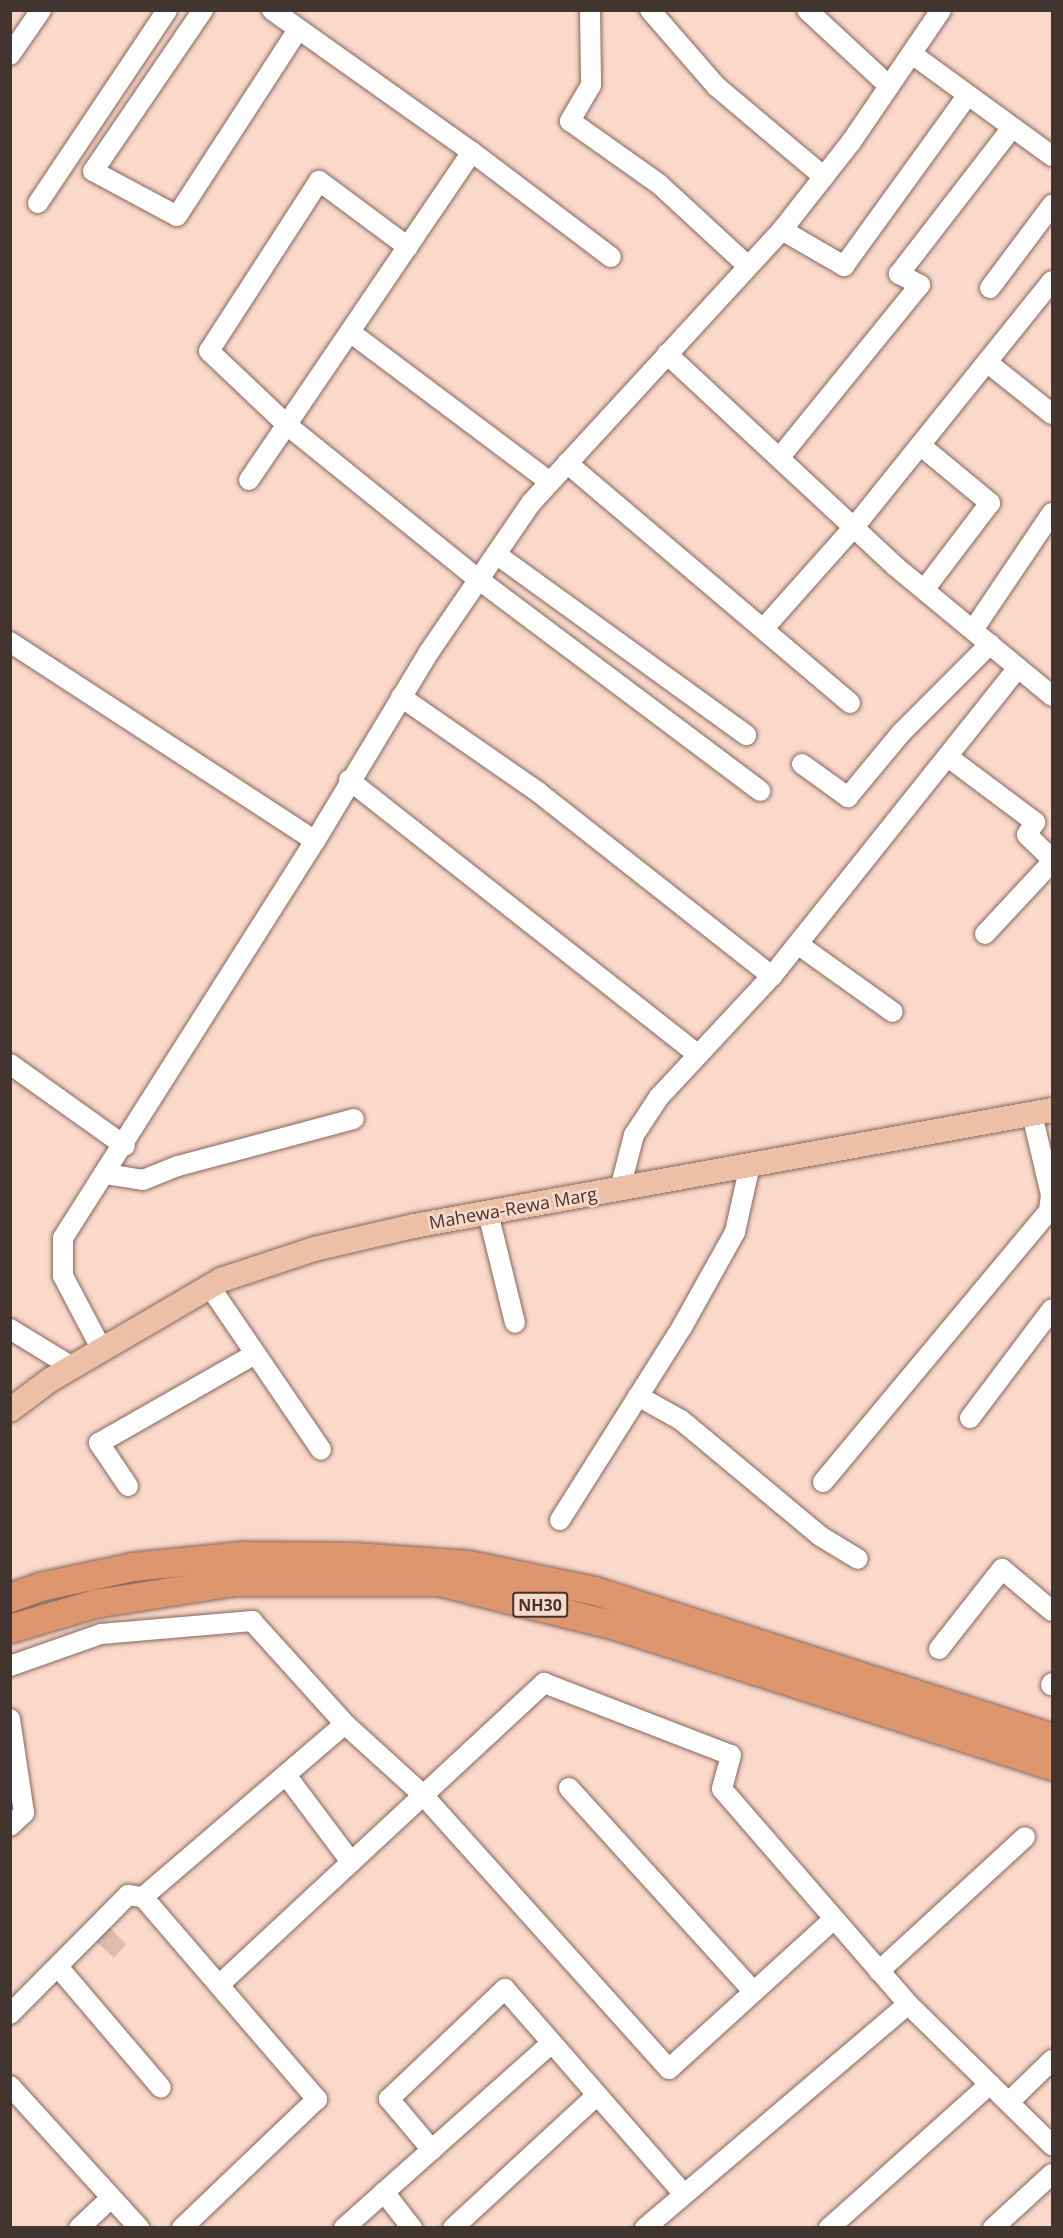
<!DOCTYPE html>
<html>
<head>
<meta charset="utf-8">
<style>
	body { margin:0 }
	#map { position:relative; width:1063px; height:2238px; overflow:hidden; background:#fad8ca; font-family:"Open Sans",sans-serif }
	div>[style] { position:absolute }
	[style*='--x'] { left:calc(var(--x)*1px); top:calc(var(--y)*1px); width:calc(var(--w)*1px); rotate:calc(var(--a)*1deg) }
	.building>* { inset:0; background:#debcae }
	.roads { filter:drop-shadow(0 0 2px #85675b) drop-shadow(0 0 2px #85675b) }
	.minor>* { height:20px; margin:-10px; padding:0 10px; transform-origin:10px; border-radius:10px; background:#fff }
	.major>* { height:24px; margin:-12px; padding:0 12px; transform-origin:12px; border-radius:12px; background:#ebc0a7 }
	.highway>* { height:28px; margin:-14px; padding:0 14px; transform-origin:14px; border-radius:14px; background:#dd966d }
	span { translate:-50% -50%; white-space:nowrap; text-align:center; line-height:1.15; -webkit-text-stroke:5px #fad8ca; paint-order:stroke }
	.shield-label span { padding:2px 4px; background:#fad8ca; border:2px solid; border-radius:4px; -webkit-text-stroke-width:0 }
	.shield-label { font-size:16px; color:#42342f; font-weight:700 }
	.street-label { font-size:18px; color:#42342f }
	.frame { position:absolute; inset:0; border:12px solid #42342f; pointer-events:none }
</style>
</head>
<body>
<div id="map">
	<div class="building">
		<i style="clip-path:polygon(104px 1922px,126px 1944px,114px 1958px,91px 1937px)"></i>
	</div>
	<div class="roads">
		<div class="minor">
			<i style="--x:203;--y:10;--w:195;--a:124.3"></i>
			<i style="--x:93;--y:171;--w:95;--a:28.2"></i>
			<i style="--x:177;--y:216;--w:222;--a:-57"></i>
			<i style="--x:272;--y:10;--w:245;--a:35.4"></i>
			<i style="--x:472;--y:152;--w:174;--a:37.1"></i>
			<i style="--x:590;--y:10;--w:75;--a:89.2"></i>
			<i style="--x:591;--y:85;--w:42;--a:120.3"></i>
			<i style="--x:570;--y:121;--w:109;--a:35.3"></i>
			<i style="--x:659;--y:184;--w:121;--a:42.7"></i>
			<i style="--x:650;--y:10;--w:101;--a:49"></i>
			<i style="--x:716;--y:86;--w:141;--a:40.1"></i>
			<i style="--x:807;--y:10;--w:112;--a:42.8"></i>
			<i style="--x:912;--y:54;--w:173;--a:36.1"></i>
			<i style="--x:10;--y:55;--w:55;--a:-55.4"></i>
			<i style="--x:38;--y:203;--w:232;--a:-56.2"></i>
			<i style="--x:782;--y:230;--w:72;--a:30.1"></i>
			<i style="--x:844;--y:266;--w:210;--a:-54.1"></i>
			<i style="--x:408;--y:247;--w:111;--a:-143.4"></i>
			<i style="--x:319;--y:181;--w:202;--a:122.9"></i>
			<i style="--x:209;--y:351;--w:108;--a:43.5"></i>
			<i style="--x:287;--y:425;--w:245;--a:38.9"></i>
			<i style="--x:478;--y:579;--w:353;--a:36.9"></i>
			<i style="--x:990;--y:288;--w:104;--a:-53.2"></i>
			<i style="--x:350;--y:332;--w:250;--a:36.9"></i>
			<i style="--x:667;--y:354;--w:311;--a:42.9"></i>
			<i style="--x:895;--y:566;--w:204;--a:39.6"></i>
			<i style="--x:988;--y:363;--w:82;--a:38.6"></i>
			<i style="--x:920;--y:445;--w:91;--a:39.6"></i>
			<i style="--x:990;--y:503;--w:109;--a:127.2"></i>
			<i style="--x:780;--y:457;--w:222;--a:-50.9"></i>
			<i style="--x:920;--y:285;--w:24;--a:-152"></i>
			<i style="--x:899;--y:274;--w:185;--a:-52.3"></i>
			<i style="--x:567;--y:463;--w:371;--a:40.3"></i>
			<i style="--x:249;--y:480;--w:397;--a:-55.8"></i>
			<i style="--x:496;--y:554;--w:309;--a:35.9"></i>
			<i style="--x:764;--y:628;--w:137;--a:-48.3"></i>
			<i style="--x:855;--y:526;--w:314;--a:-51.2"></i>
			<i style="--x:973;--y:630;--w:141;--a:-56"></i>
			<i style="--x:10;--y:642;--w:364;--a:33.1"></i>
			<i style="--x:401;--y:697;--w:167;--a:34.7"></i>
			<i style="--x:538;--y:792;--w:298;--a:38.2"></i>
			<i style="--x:772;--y:976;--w:394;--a:-51.4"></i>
			<i style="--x:948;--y:757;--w:109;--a:36.8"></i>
			<i style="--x:1035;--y:822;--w:15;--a:122"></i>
			<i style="--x:1027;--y:835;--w:35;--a:44"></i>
			<i style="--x:802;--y:764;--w:57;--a:35.7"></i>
			<i style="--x:848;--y:797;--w:83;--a:-50.4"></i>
			<i style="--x:901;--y:733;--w:126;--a:-45"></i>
			<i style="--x:349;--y:780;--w:442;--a:38.2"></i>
			<i style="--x:985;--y:934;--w:98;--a:-47.1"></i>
			<i style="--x:799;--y:945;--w:115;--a:35.5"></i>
			<i style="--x:10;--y:1064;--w:141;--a:35.5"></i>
			<i style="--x:106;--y:1174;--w:37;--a:9"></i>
			<i style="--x:143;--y:1180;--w:38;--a:-22"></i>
			<i style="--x:178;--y:1166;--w:182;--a:-15"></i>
			<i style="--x:620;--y:1189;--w:56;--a:-75.5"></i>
			<i style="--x:634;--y:1135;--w:45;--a:-56.7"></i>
			<i style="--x:659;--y:1097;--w:166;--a:-47"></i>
			<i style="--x:488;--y:1213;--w:113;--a:76.2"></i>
			<i style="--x:210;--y:1287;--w:197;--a:55.7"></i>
			<i style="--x:10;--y:1329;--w:73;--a:31.5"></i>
			<i style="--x:102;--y:1350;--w:84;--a:-117.8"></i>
			<i style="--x:63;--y:1276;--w:38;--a:-90"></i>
			<i style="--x:63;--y:1238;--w:470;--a:-57.6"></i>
			<i style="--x:315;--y:841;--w:221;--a:-58.9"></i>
			<i style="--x:429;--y:652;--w:181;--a:-55.6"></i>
			<i style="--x:531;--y:503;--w:371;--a:-47.4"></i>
			<i style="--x:782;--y:230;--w:112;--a:-51.9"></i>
			<i style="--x:851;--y:142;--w:160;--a:-55.7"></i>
			<i style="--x:638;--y:1396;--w:49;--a:29.2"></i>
			<i style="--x:681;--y:1420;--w:181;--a:39.8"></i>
			<i style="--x:820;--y:1536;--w:44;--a:31.2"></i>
			<i style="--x:970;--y:1418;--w:136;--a:-53"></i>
			<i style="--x:823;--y:1482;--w:353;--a:-50.2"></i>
			<i style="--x:1049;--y:1211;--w:16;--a:-83"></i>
			<i style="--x:1051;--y:1195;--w:83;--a:-103.2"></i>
			<i style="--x:128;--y:1486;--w:52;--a:-124"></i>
			<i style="--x:99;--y:1443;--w:180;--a:-29.7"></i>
			<i style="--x:560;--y:1520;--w:228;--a:-57.7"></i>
			<i style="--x:682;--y:1327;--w:109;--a:-60.8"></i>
			<i style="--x:735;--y:1232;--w:69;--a:-77.4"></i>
			<i style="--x:939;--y:1649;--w:102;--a:-51.8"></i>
			<i style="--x:1002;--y:1569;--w:65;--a:40"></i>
			<i style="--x:10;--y:1666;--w:96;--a:-19.4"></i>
			<i style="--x:101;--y:1634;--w:152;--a:-4.9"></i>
			<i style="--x:252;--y:1621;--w:139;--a:47.9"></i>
			<i style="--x:345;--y:1724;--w:105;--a:42.3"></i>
			<i style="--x:423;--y:1795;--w:368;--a:48.1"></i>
			<i style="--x:669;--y:2069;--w:223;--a:-42.3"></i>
			<i style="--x:1051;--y:1685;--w:2;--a:-63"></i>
			<i style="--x:10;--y:1719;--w:95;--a:81.5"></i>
			<i style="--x:24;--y:1813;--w:19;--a:137"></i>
			<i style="--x:286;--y:1775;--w:109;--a:53.2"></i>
			<i style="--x:569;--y:1788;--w:275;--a:47.8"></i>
			<i style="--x:143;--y:1897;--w:267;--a:49.3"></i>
			<i style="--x:317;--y:2099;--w:187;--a:136.3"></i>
			<i style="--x:59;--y:1968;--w:157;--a:49.6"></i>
			<i style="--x:879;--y:1971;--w:198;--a:-42.5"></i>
			<i style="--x:219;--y:1985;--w:444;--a:-42.9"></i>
			<i style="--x:544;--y:1683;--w:200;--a:21.1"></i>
			<i style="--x:731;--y:1755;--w:35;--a:105"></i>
			<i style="--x:722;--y:1789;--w:284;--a:49.1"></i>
			<i style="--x:908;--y:2004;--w:202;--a:44.4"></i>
			<i style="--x:10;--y:2014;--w:168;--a:-45.2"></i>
			<i style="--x:128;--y:1895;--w:15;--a:8"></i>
			<i style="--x:143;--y:1897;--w:266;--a:-40.6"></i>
			<i style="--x:10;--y:2086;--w:192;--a:47.7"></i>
			<i style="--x:1009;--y:2102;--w:60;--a:-44.3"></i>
			<i style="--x:432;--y:2150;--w:67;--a:-130.1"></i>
			<i style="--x:389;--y:2099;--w:160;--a:-43.5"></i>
			<i style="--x:505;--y:1989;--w:272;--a:48.9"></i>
			<i style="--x:384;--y:2192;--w:46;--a:52.1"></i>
			<i style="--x:79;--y:2228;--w:44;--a:-43.2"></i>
			<i style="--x:344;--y:2228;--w:278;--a:-41.7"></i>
			<i style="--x:453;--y:2228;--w:196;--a:-42.7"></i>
			<i style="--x:645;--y:2228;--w:345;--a:-40.4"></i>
			<i style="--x:829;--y:2228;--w:216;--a:-41.8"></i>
			<i style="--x:993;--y:2228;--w:80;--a:-42.5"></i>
		</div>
		<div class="major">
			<i style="--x:10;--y:1410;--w:50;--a:-36.9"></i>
			<i style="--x:50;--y:1380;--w:198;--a:-30.3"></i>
			<i style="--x:221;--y:1280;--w:98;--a:-18.4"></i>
			<i style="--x:314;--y:1249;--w:103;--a:-13"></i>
			<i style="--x:414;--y:1226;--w:648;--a:-10.3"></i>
		</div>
		<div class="highway">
			<i style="--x:10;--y:1598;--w:32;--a:-20"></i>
			<i style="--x:40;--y:1587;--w:95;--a:-12.1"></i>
			<i style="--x:133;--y:1567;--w:111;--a:-5.7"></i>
			<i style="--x:243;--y:1556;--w:112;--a:0.5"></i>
			<i style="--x:355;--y:1557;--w:114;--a:4"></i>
			<i style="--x:469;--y:1565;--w:129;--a:11.7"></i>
			<i style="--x:595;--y:1591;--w:480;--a:17.8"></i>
			<i style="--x:10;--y:1629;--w:89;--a:-16.4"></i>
			<i style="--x:95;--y:1604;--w:141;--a:-9"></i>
			<i style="--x:234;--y:1582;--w:205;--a:0"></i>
			<i style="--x:439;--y:1582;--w:186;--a:14"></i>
			<i style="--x:619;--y:1627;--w:455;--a:17.8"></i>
		</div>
	</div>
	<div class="shield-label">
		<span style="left:540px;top:1605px">NH30</span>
	</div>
	<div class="street-label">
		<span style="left:513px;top:1208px;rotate:-10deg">Mahewa-Rewa Marg</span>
	</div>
	<div class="frame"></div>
</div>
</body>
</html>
